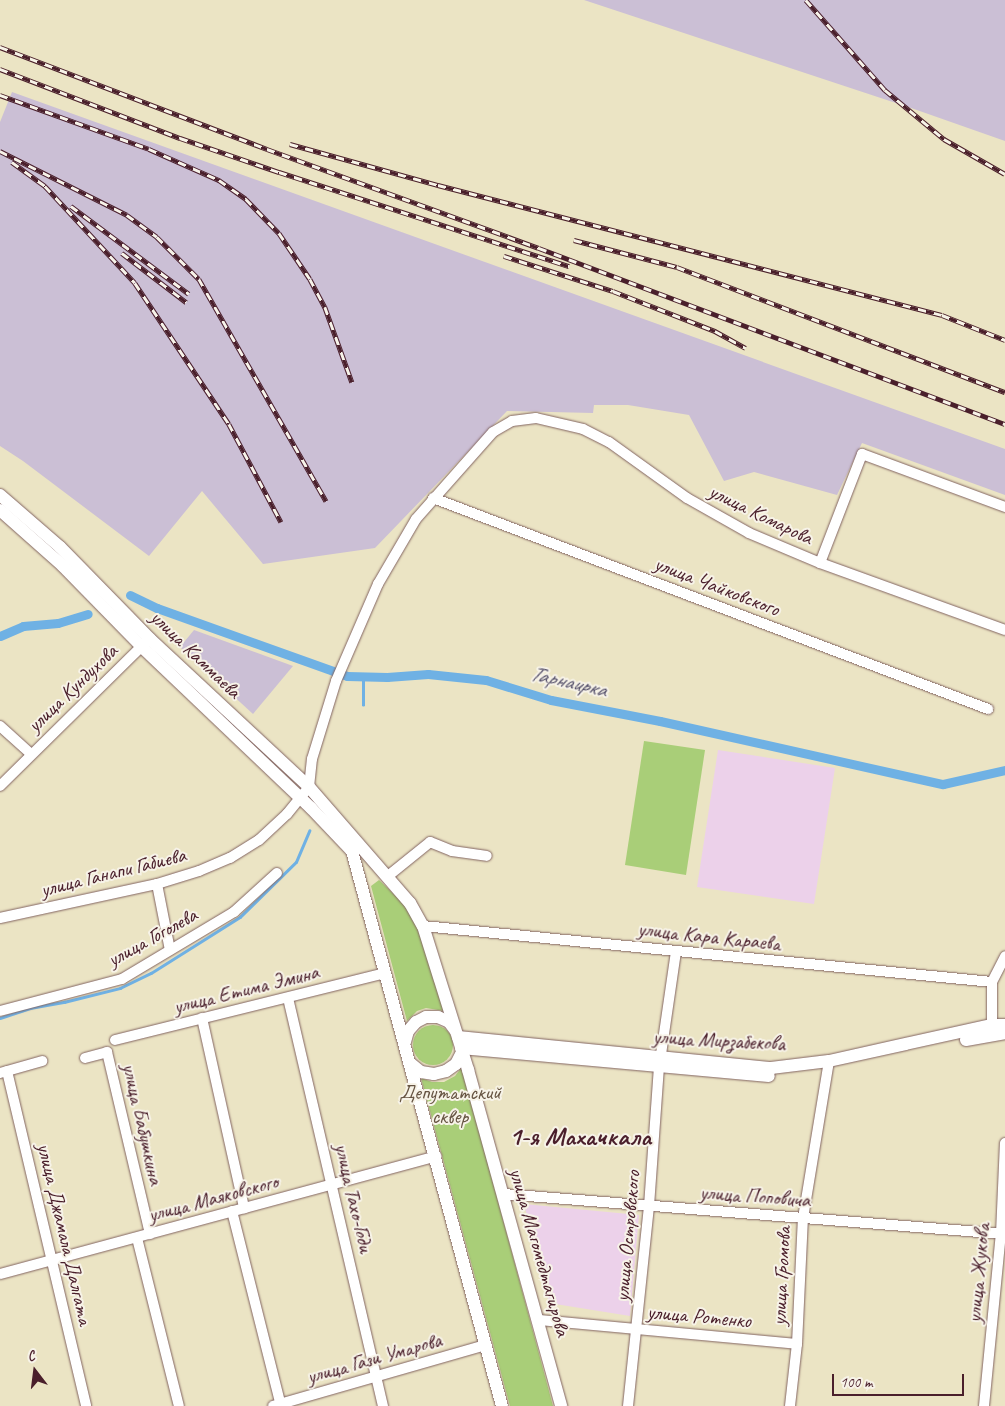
<!DOCTYPE html>
<html>
<head>
<meta charset="utf-8">
<style>
	body { margin:0 }
	#map { position:relative; width:1005px; height:1406px; overflow:hidden; background:#ebe4c4; font-family:Caveat,sans-serif }
	div>[style] { position:absolute }
	[style*='--x'] { left:calc(var(--x)*1px); top:calc(var(--y)*1px); width:calc(var(--w)*1px); rotate:calc(var(--a)*1deg) }
	.built>* { inset:0; background:#ecd1ea }
	.industrial>* { inset:0; background:#cbbfd5 }
	.green>* { inset:0; background:#a9ce78 }
	.round { border-radius:50% }
	.stream>* { height:2.5px; margin:-1.25px; padding:0 1.25px; transform-origin:1.25px; border-radius:1.25px; background:#6fb1e4 }
	.canal>* { height:9px; margin:-4.5px; padding:0 4.5px; transform-origin:4.5px; border-radius:4.5px; background:#6fb1e4 }
	.roads { filter:drop-shadow(0 0 1px #826461) drop-shadow(0 0 1px #826461) }
	.minor>* { height:10px; margin:-5px; padding:0 5px; transform-origin:5px; border-radius:5px; background:#fff }
	.major>* { height:12px; margin:-6px; padding:0 6px; transform-origin:6px; border-radius:6px; background:#fff }
	.rail>* { height:4.5px; margin-top:-2.25px; transform-origin:0; background:repeating-linear-gradient(90deg,#f7f3e8 0 8px,#4a1f2b 0 16px); box-sizing:border-box; border-block:1px solid #4a1f2b }
	span { translate:-50% -50%; white-space:nowrap; text-align:center; line-height:1.15; -webkit-text-stroke:4px #f7f3e8; paint-order:stroke }
	.street-label { font-size:21px; color:#4a1f2b }
	.park-label { font-size:21px; color:#665442 }
	.water-label { font-size:22px; color:#57526c; font-style:italic }
	.district-label { font-size:26px; color:#4a1f2b; font-weight:700 }
	.north { position:absolute; left:10px; top:1346px; width:50px; height:50px; -webkit-text-stroke:4px #f7f3e8; paint-order:stroke; rotate:345deg; font-size:14px; font-weight:700; line-height:20px; text-align:center; color:#4a1f2b }
	.north::after { content:''; display:block; margin:auto; width:18px; height:22px; background:#4a1f2b; clip-path:polygon(50% 0,100% 100%,50% 72%,0 100%) }
	.scale { position:absolute; left:832px; top:1374px; width:132px; height:22px; box-sizing:border-box; border:2px solid #4a1f2b; border-top:0; padding-left:6px; font-size:15px; line-height:18px; white-space:nowrap; color:#4a1f2b; -webkit-text-stroke:4px #f7f3e8; paint-order:stroke }
</style>
</head>
<body>
<div id="map">
	<div class="built">
		<i style="clip-path:polygon(718px 750px,835px 768px,814px 904px,697px 887px)"></i>
		<i style="clip-path:polygon(524px 1204px,639px 1215px,630px 1316px,549px 1303px)"></i>
	</div>
	<div class="industrial">
		<i style="clip-path:polygon(584px 0,1005px 0,1005px 141px,914px 109px)"></i>
		<i style="clip-path:polygon(12px 92px,1005px 449px,1005px 495px,862px 443px,837px 495px,754px 472px,724px 481px,689px 415px,628px 405px,594px 405px,593px 413px,507px 411px,375px 548px,263px 564px,202px 491px,149px 556px,23px 461px,0 446px,0 122px)"></i>
		<i style="clip-path:polygon(194px 630px,293px 666px,253px 714px,180px 647px)"></i>
	</div>
	<div class="green">
		<i style="clip-path:polygon(644px 741px,705px 750px,686px 875px,625px 865px)"></i>
		<i style="clip-path:polygon(379px 880px,406px 906px,419px 930px,444px 1011px,426px 1008px,417px 1011px,407px 1021px,371px 886px)"></i>
		<i class="round" style="left:413px;top:1025px;width:40px;height:40px"></i>
		<i style="clip-path:polygon(462px 1067px,553px 1406px,510px 1406px,421px 1078px,432px 1082px,444px 1082px,455px 1076px)"></i>
	</div>
	<div class="stream">
		<i style="--x:363;--y:705;--w:28;--a:-90"></i>
		<i style="--x:0;--y:1018;--w:32;--a:-18"></i>
		<i style="--x:30;--y:1008;--w:35;--a:-10"></i>
		<i style="--x:64;--y:1002;--w:58;--a:-14"></i>
		<i style="--x:120;--y:988;--w:34;--a:-26"></i>
		<i style="--x:151;--y:973;--w:105;--a:-32.2"></i>
		<i style="--x:240;--y:917;--w:78;--a:-44.5"></i>
		<i style="--x:296;--y:862;--w:34;--a:-67"></i>
	</div>
	<div class="canal">
		<i style="--x:130;--y:595;--w:30;--a:26"></i>
		<i style="--x:157;--y:608;--w:202;--a:19.7"></i>
		<i style="--x:347;--y:676;--w:40;--a:1.4"></i>
		<i style="--x:387;--y:677;--w:41;--a:-4.2"></i>
		<i style="--x:428;--y:674;--w:58;--a:5.9"></i>
		<i style="--x:486;--y:680;--w:68;--a:17.1"></i>
		<i style="--x:551;--y:700;--w:111;--a:10.9"></i>
		<i style="--x:660;--y:721;--w:290;--a:12.6"></i>
		<i style="--x:943;--y:784;--w:64;--a:-12.7"></i>
		<i style="--x:0;--y:636;--w:25;--a:-23"></i>
		<i style="--x:23;--y:626;--w:35;--a:-5"></i>
		<i style="--x:58;--y:623;--w:31;--a:-17"></i>
	</div>
	<div class="roads">
		<div class="minor">
			<i style="--x:433;--y:498;--w:594;--a:20.82"></i>
			<i style="--x:820;--y:563;--w:117;--a:-68.9"></i>
			<i style="--x:862;--y:454;--w:153;--a:20.3"></i>
			<i style="--x:0;--y:726;--w:42;--a:42.1"></i>
			<i style="--x:0;--y:786;--w:206;--a:-44.6"></i>
			<i style="--x:388;--y:876;--w:54;--a:-39"></i>
			<i style="--x:430;--y:842;--w:24;--a:22"></i>
			<i style="--x:452;--y:851;--w:35;--a:8"></i>
			<i style="--x:157;--y:884;--w:67;--a:78.9"></i>
			<i style="--x:0;--y:918;--w:161;--a:-12.2"></i>
			<i style="--x:157;--y:884;--w:44;--a:-17.2"></i>
			<i style="--x:199;--y:871;--w:34;--a:-23"></i>
			<i style="--x:230;--y:858;--w:34;--a:-32"></i>
			<i style="--x:259;--y:840;--w:38;--a:-43"></i>
			<i style="--x:287;--y:814;--w:35;--a:-51"></i>
			<i style="--x:309;--y:787;--w:28;--a:-84"></i>
			<i style="--x:312;--y:759;--w:82;--a:-72.9"></i>
			<i style="--x:336;--y:681;--w:106;--a:-66.6"></i>
			<i style="--x:378;--y:584;--w:75;--a:-59.7"></i>
			<i style="--x:416;--y:519;--w:116;--a:-48.5"></i>
			<i style="--x:493;--y:432;--w:22;--a:-30"></i>
			<i style="--x:512;--y:421;--w:24;--a:-7"></i>
			<i style="--x:536;--y:418;--w:48;--a:13.2"></i>
			<i style="--x:583;--y:429;--w:29;--a:27"></i>
			<i style="--x:609;--y:442;--w:96;--a:35.7"></i>
			<i style="--x:687;--y:498;--w:71;--a:29.4"></i>
			<i style="--x:749;--y:533;--w:77;--a:22.9"></i>
			<i style="--x:820;--y:563;--w:197;--a:19.9"></i>
			<i style="--x:423;--y:926;--w:572;--a:5.62"></i>
			<i style="--x:288;--y:998;--w:419;--a:76.9"></i>
			<i style="--x:0;--y:1011;--w:126;--a:-14.7"></i>
			<i style="--x:122;--y:979;--w:131;--a:-30.9"></i>
			<i style="--x:234;--y:912;--w:58;--a:-42.2"></i>
			<i style="--x:202;--y:1018;--w:195;--a:77.5"></i>
			<i style="--x:992;--y:1025;--w:43;--a:-90"></i>
			<i style="--x:992;--y:982;--w:29;--a:-63"></i>
			<i style="--x:115;--y:1040;--w:279;--a:-13.9"></i>
			<i style="--x:85;--y:1058;--w:23;--a:-15"></i>
			<i style="--x:107;--y:1052;--w:187;--a:76.7"></i>
			<i style="--x:7;--y:1071;--w:344;--a:76.7"></i>
			<i style="--x:0;--y:1073;--w:44;--a:-15.9"></i>
			<i style="--x:503;--y:1194;--w:504;--a:4.56"></i>
			<i style="--x:232;--y:1211;--w:201;--a:75.9"></i>
			<i style="--x:137;--y:1238;--w:173;--a:76"></i>
			<i style="--x:0;--y:1274;--w:452;--a:-15.1"></i>
			<i style="--x:539;--y:1320;--w:259;--a:5.3"></i>
			<i style="--x:273;--y:1406;--w:222;--a:-16"></i>
			<i style="--x:628;--y:1406;--w:201;--a:-84"></i>
			<i style="--x:649;--y:1206;--w:138;--a:-85.9"></i>
			<i style="--x:659;--y:1068;--w:118;--a:-81.7"></i>
			<i style="--x:790;--y:1406;--w:62;--a:-83.6"></i>
			<i style="--x:797;--y:1344;--w:126;--a:-87.3"></i>
			<i style="--x:803;--y:1218;--w:159;--a:-80.6"></i>
			<i style="--x:984;--y:1406;--w:173;--a:-84.4"></i>
			<i style="--x:1001;--y:1234;--w:91;--a:-87.5"></i>
		</div>
		<div class="major">
			<i style="--x:0;--y:495;--w:79;--a:40.9"></i>
			<i style="--x:60;--y:547;--w:129;--a:45.6"></i>
			<i style="--x:150;--y:639;--w:217;--a:42.9"></i>
			<i style="--x:309;--y:787;--w:154;--a:49"></i>
			<i style="--x:410;--y:903;--w:26;--a:61"></i>
			<i style="--x:423;--y:926;--w:151;--a:72.6"></i>
			<i style="--x:468;--y:1070;--w:349;--a:74.5"></i>
			<i style="--x:0;--y:510;--w:84;--a:41.6"></i>
			<i style="--x:63;--y:566;--w:113;--a:45.7"></i>
			<i style="--x:142;--y:647;--w:233;--a:43.6"></i>
			<i style="--x:311;--y:808;--w:59;--a:46.4"></i>
			<i style="--x:352;--y:851;--w:575;--a:74.88"></i>
			<i style="--x:458;--y:1037;--w:315;--a:5.7"></i>
			<i style="--x:771;--y:1068;--w:58;--a:-6.9"></i>
			<i style="--x:829;--y:1061;--w:167;--a:-12.5"></i>
			<i style="--x:992;--y:1025;--w:13;--a:0"></i>
			<i style="--x:966;--y:1040;--w:40;--a:-10"></i>
			<i style="--x:405;--y:1042;--w:11;--a:-75"></i>
			<i style="--x:408;--y:1031;--w:12;--a:-48"></i>
			<i style="--x:416;--y:1022;--w:11;--a:-27"></i>
			<i style="--x:426;--y:1017;--w:12;--a:0"></i>
			<i style="--x:438;--y:1017;--w:12;--a:24"></i>
			<i style="--x:449;--y:1022;--w:10;--a:53"></i>
			<i style="--x:461;--y:1048;--w:309;--a:5.2"></i>
			<i style="--x:411;--y:1064;--w:13;--a:39"></i>
			<i style="--x:421;--y:1072;--w:13;--a:9"></i>
			<i style="--x:434;--y:1074;--w:12;--a:-14"></i>
			<i style="--x:446;--y:1071;--w:12;--a:-35"></i>
			<i style="--x:456;--y:1064;--w:13;--a:-63"></i>
		</div>
	</div>
	<div class="rail">
		<i style="--x:806;--y:0;--w:120;--a:48.7"></i>
		<i style="--x:885;--y:90;--w:77;--a:39.7"></i>
		<i style="--x:944;--y:139;--w:70;--a:29.8"></i>
		<i style="--x:0;--y:47;--w:286;--a:20.9"></i>
		<i style="--x:267;--y:149;--w:289;--a:20"></i>
		<i style="--x:539;--y:248;--w:498;--a:20.7"></i>
		<i style="--x:0;--y:69;--w:193;--a:21"></i>
		<i style="--x:180;--y:138;--w:105;--a:19"></i>
		<i style="--x:279;--y:172;--w:305;--a:18"></i>
		<i style="--x:0;--y:95;--w:158;--a:19.9"></i>
		<i style="--x:149;--y:149;--w:77;--a:23.9"></i>
		<i style="--x:219;--y:180;--w:33;--a:35"></i>
		<i style="--x:246;--y:199;--w:47;--a:45.9"></i>
		<i style="--x:279;--y:233;--w:55;--a:56"></i>
		<i style="--x:310;--y:279;--w:32;--a:62"></i>
		<i style="--x:325;--y:307;--w:80;--a:70.2"></i>
		<i style="--x:290;--y:144;--w:154;--a:15.5"></i>
		<i style="--x:438;--y:185;--w:520;--a:14.46"></i>
		<i style="--x:942;--y:315;--w:68;--a:21.6"></i>
		<i style="--x:0;--y:151;--w:142;--a:26.7"></i>
		<i style="--x:127;--y:215;--w:37;--a:36"></i>
		<i style="--x:157;--y:237;--w:59;--a:45"></i>
		<i style="--x:199;--y:279;--w:256;--a:60.2"></i>
		<i style="--x:12;--y:162;--w:41;--a:36"></i>
		<i style="--x:45;--y:186;--w:132;--a:47.1"></i>
		<i style="--x:135;--y:283;--w:169;--a:56.3"></i>
		<i style="--x:229;--y:424;--w:111;--a:62"></i>
		<i style="--x:71;--y:206;--w:147;--a:36.7"></i>
		<i style="--x:574;--y:240;--w:106;--a:14.7"></i>
		<i style="--x:677;--y:267;--w:351;--a:20.9"></i>
		<i style="--x:122;--y:253;--w:81;--a:37.4"></i>
		<i style="--x:504;--y:256;--w:114;--a:17.8"></i>
		<i style="--x:613;--y:291;--w:110;--a:21.4"></i>
		<i style="--x:715;--y:331;--w:35;--a:29"></i>
	</div>
	<div class="street-label">
		<span style="left:761px;top:514px;rotate:26deg">улица Комарова</span>
		<span style="left:717px;top:586px;rotate:21deg">улица Чайковского</span>
		<span style="left:196px;top:654px;rotate:44deg">улица Каммаева</span>
		<span style="left:72px;top:688px;rotate:-44deg">улица Кундухова</span>
		<span style="left:113px;top:872px;rotate:-14deg">улица Ганапи Габиева</span>
		<span style="left:709px;top:936px;rotate:6deg">улица Кара Караева</span>
		<span style="left:152px;top:937px;rotate:-29deg">улица Гоголева</span>
		<span style="left:246px;top:989px;rotate:-14deg">улица Етима Эмина</span>
		<span style="left:719px;top:1040px;rotate:3deg">улица Мирзабекова</span>
		<span style="left:143px;top:1124px;rotate:77deg">улица Бабушкина</span>
		<span style="left:755px;top:1196px;rotate:4deg">улица Поповича</span>
		<span style="left:213px;top:1198px;rotate:-15deg">улица Маяковского</span>
		<span style="left:354px;top:1198px;rotate:77deg">улица Тахо-Годи</span>
		<span style="left:65px;top:1234px;rotate:77deg">улица Джамала Далгата</span>
		<span style="left:627px;top:1236px;rotate:-85deg">улица Островского</span>
		<span style="left:540px;top:1252px;rotate:74deg">улица Магомедтагирова</span>
		<span style="left:978px;top:1273px;rotate:-85deg">улица Жукова</span>
		<span style="left:781px;top:1276px;rotate:-87deg">улица Громова</span>
		<span style="left:699px;top:1316px;rotate:5deg">улица Ротенко</span>
		<span style="left:374px;top:1358px;rotate:-16deg">улица Гази Умарова</span>
	</div>
	<div class="park-label">
		<span style="left:450px;top:1104px">Депутатский<br>сквер</span>
	</div>
	<div class="water-label">
		<span style="left:568px;top:682px;rotate:13deg">Тарнаирка</span>
	</div>
	<div class="district-label">
		<span style="left:580px;top:1137px">1-я Махачкала</span>
	</div>
	<div class="north">С</div>
	<div class="scale">100 m</div>
</div>
</body>
</html>
